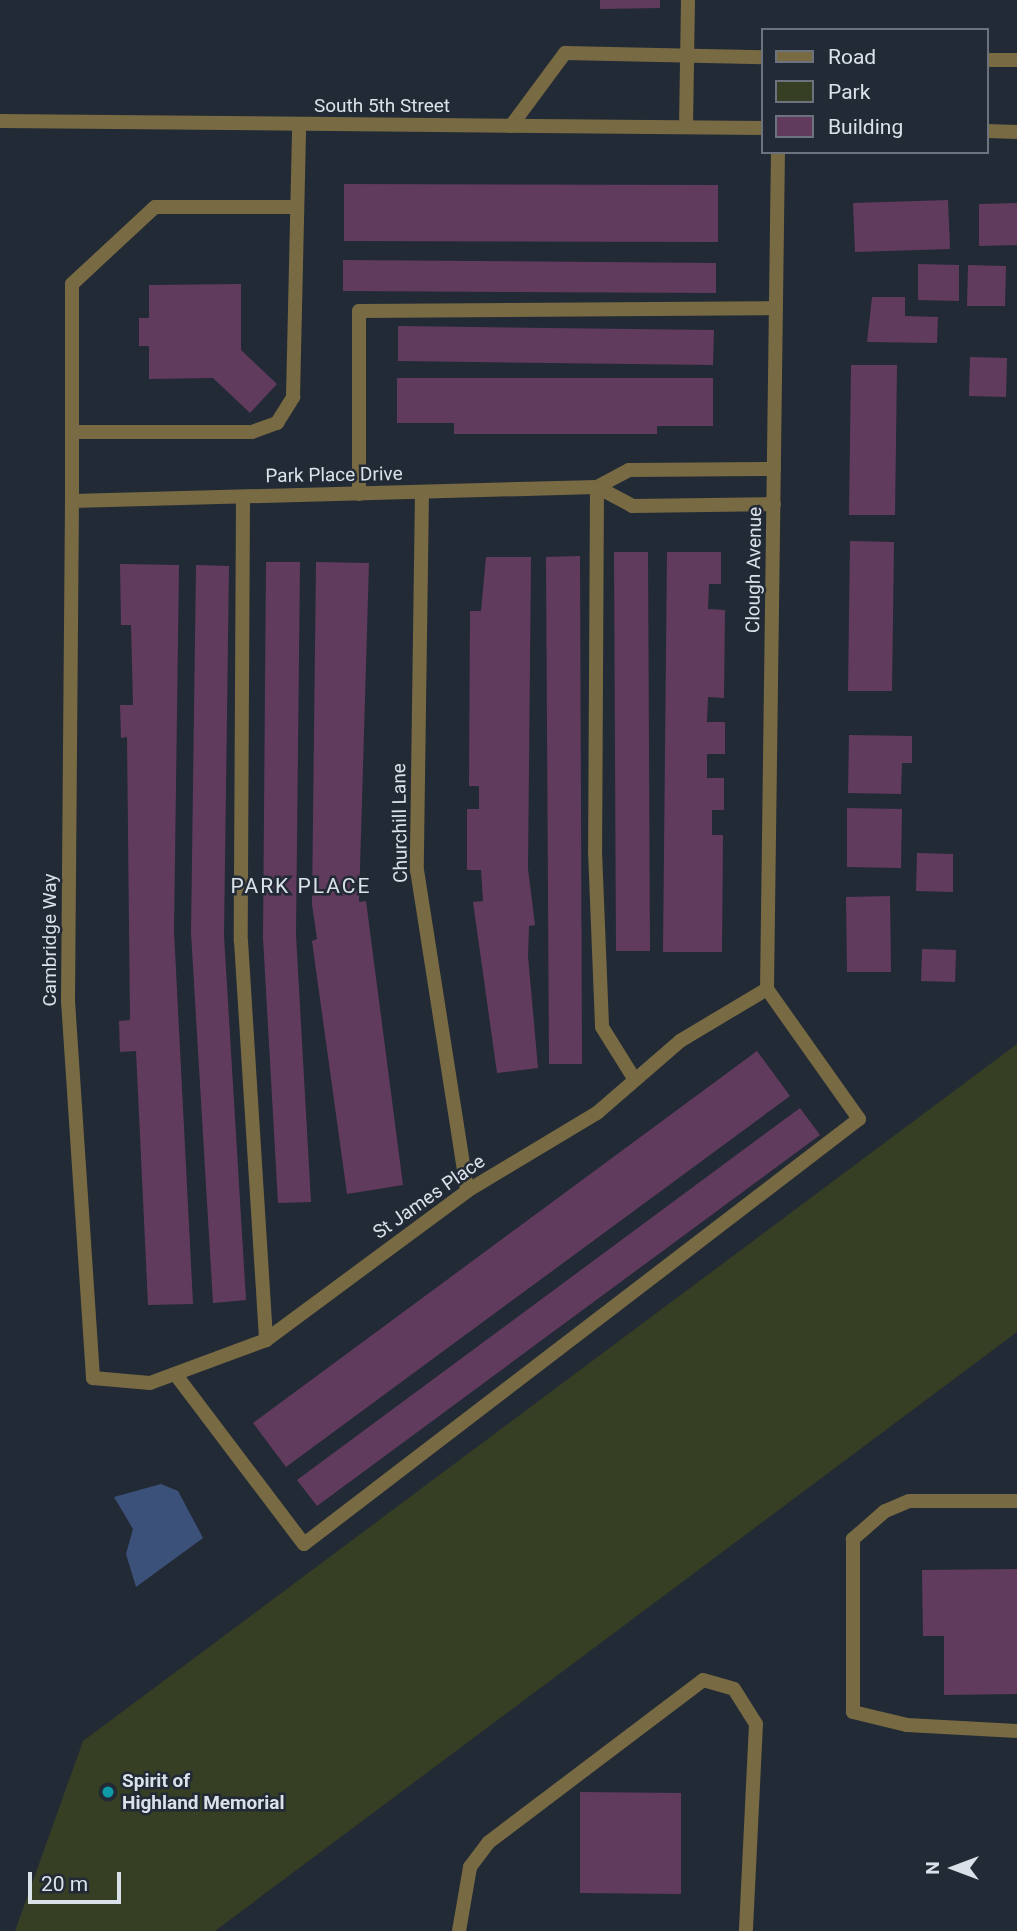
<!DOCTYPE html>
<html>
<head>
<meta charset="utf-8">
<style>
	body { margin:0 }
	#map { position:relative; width:1017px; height:1931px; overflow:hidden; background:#222a36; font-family:Roboto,sans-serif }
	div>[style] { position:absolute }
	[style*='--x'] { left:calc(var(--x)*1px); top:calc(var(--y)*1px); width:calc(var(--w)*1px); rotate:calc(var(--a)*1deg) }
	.green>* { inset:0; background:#363e23 }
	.water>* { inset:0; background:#3b5179 }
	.building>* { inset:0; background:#613b5d }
	.service>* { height:14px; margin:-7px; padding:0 7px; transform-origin:7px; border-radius:7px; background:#786a42 }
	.minor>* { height:14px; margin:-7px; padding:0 7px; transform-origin:7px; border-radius:7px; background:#786a42 }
	.dots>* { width:19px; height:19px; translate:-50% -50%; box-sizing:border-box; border:4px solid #222a36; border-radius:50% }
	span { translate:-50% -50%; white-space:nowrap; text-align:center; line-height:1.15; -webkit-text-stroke:5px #222a36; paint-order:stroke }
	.street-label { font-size:19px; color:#dbe1e9 }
	.poi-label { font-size:19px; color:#dbe1e9; font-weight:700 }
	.left { translate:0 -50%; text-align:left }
	.neighbourhood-label { font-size:21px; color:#dbe1e9; letter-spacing:2px }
	.legend { position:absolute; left:761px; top:28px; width:228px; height:126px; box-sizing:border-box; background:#222a36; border:2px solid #6c737e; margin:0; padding:9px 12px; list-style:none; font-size:21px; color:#dbe1e9 }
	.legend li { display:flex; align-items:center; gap:14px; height:35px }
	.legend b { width:35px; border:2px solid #6c737e }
	.north { position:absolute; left:919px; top:1833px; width:70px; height:70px; -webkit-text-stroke:5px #222a36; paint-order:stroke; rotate:270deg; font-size:19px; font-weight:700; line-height:28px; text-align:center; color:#dbe1e9 }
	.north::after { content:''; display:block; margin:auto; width:24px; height:32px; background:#dbe1e9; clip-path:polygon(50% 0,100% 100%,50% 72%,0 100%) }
	.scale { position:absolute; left:28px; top:1872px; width:93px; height:32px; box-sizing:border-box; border:4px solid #dbe1e9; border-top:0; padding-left:9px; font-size:21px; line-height:24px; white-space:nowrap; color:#dbe1e9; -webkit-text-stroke:5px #222a36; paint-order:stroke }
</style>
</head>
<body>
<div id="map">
	<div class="green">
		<i style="clip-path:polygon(1017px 1044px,1017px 1332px,215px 1931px,15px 1931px,83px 1741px)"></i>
	</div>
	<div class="water">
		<i style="clip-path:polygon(161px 1484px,178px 1491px,203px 1538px,136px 1587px,126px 1554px,133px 1529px,114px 1497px)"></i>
	</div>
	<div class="building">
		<i style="clip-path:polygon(600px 0,660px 0,660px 8px,600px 9px)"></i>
		<i style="clip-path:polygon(344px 184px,718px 185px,718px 242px,344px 241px)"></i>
		<i style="clip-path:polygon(948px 200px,950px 249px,855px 252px,853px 203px)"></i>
		<i style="clip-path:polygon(1017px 203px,1017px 245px,979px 246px,979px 204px)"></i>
		<i style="clip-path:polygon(343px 260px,716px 263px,716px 293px,343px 291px)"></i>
		<i style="clip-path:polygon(918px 264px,959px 265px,959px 301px,918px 300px)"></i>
		<i style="clip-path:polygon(968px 265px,1006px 266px,1005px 306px,967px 306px)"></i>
		<i style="clip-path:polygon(241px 284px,241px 350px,277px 384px,250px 413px,213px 378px,149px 379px,149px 346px,139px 346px,139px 318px,149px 318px,149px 285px)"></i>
		<i style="clip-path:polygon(872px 297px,905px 297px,905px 316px,938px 317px,937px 343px,867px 342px)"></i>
		<i style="clip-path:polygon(398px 326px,714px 330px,713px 365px,398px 361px)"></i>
		<i style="clip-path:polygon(970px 357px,1007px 358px,1006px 397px,969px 396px)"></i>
		<i style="clip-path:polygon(851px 365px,897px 365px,895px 515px,849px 515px)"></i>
		<i style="clip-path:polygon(397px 378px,713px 378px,713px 426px,657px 426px,657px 434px,454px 434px,454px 423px,397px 423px)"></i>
		<i style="clip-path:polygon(850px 541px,894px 542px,892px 691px,848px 691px)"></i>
		<i style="clip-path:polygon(614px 552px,648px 552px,650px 951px,616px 951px)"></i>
		<i style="clip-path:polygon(667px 552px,721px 552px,721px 584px,709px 584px,708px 609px,725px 610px,724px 698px,708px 697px,707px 722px,725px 722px,725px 754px,707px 754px,707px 778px,724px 778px,724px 810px,712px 810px,712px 835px,723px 835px,722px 952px,663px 952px)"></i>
		<i style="clip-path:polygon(580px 556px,582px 1064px,549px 1064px,546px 557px)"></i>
		<i style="clip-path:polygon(486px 557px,531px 557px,528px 869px,535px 925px,529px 926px,528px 956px,538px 1068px,497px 1073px,473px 902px,483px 901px,481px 870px,467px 870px,467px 809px,479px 809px,479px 786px,469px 786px,470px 611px,481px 611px)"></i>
		<i style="clip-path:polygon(266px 562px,300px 562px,296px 935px,311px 1202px,278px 1203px,263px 938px)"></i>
		<i style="clip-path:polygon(316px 562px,369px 563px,359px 902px,366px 901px,403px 1185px,347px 1194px,312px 941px,317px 939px,312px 904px)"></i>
		<i style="clip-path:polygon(120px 564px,179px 565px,174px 931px,193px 1304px,148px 1305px,136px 1051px,120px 1052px,119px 1021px,130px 1020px,127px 737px,121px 738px,120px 705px,133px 705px,131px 625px,121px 625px)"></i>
		<i style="clip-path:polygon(196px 565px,229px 566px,224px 936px,246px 1300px,213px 1303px,191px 933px)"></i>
		<i style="clip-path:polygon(849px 735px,912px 736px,912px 763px,902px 763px,901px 794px,848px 793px)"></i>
		<i style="clip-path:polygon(847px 808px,902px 809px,901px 868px,847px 867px)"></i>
		<i style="clip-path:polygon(917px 853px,953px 854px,953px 892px,916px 891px)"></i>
		<i style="clip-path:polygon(890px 896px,891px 972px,847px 972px,846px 897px)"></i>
		<i style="clip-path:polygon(922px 949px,956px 950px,955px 982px,921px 981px)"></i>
		<i style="clip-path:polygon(757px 1051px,790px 1096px,286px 1467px,253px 1423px)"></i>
		<i style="clip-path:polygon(800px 1108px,820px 1135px,317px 1506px,297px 1480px)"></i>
		<i style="clip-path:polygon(1017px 1569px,1017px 1694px,944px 1695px,944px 1636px,923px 1636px,922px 1570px)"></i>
		<i style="clip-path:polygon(580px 1792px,681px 1793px,681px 1894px,580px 1893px)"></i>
	</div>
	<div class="service">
		<i style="--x:987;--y:60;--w:30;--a:0"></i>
		<i style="--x:511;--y:126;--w:91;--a:-53.5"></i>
		<i style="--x:565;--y:53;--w:198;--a:1.2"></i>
		<i style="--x:686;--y:127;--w:127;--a:-89.1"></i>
		<i style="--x:72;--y:432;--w:180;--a:0"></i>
		<i style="--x:252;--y:432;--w:27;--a:-20"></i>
		<i style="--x:277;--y:423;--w:31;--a:-58"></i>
		<i style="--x:293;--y:397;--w:273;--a:-88.7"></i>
		<i style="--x:597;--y:487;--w:364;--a:90.3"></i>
		<i style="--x:595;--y:851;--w:176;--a:87.7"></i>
		<i style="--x:602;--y:1027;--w:62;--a:58.1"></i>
		<i style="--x:359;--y:494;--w:183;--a:-90"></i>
		<i style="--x:359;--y:311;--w:417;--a:-0.4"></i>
		<i style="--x:243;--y:497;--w:444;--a:90.3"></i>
		<i style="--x:241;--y:941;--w:400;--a:86.4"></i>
		<i style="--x:72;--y:501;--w:217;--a:-90"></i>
		<i style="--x:72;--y:284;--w:113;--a:-42.9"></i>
		<i style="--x:155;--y:207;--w:142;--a:0"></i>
		<i style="--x:176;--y:1375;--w:212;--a:52.9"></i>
		<i style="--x:304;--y:1544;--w:699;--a:-37.44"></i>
		<i style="--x:859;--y:1119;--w:159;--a:-125.3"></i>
		<i style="--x:1017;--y:1501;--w:108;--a:180"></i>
		<i style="--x:909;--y:1501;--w:26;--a:157"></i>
		<i style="--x:885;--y:1511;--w:43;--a:138.8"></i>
		<i style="--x:853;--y:1539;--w:173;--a:90"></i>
		<i style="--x:853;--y:1712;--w:56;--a:13.5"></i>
		<i style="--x:907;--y:1725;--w:110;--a:3.1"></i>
		<i style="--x:459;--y:1931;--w:65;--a:-80.2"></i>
		<i style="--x:470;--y:1867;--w:31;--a:-53"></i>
		<i style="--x:489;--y:1842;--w:268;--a:-37.1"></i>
		<i style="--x:703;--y:1680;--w:32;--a:16"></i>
		<i style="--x:734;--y:1689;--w:41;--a:57.8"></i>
		<i style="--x:756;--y:1724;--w:207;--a:92.8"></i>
	</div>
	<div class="minor">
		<i style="--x:0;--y:121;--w:763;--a:0.53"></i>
		<i style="--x:987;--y:131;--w:30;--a:2"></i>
		<i style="--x:774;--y:469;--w:145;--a:179.6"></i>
		<i style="--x:629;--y:470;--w:36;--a:152"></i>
		<i style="--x:597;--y:487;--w:525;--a:178.47"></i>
		<i style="--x:72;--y:501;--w:500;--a:90.46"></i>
		<i style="--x:68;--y:1001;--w:378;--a:86.2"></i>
		<i style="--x:93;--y:1378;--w:57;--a:5"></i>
		<i style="--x:150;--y:1383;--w:124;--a:-20.3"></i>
		<i style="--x:266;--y:1340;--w:250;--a:-36.5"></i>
		<i style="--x:467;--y:1191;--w:152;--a:-31"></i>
		<i style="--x:597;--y:1113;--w:110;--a:-40.9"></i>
		<i style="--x:680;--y:1041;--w:101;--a:-30.9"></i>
		<i style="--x:767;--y:989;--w:837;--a:-89.25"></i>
		<i style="--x:597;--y:487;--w:40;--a:28"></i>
		<i style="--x:632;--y:506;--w:142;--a:-0.8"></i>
		<i style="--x:422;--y:492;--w:378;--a:90.8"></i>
		<i style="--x:417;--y:870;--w:325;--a:81.1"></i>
	</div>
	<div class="dots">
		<i style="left:108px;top:1792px;background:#0f9aa8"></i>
	</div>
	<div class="street-label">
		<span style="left:382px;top:106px">South 5th Street</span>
		<span style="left:334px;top:475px;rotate:-1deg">Park Place Drive</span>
		<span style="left:754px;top:570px;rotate:-89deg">Clough Avenue</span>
		<span style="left:400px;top:823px;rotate:-91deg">Churchill Lane</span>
		<span style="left:50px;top:940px;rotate:-90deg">Cambridge Way</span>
		<span style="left:429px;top:1197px;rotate:-35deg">St James Place</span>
	</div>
	<div class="poi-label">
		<span class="left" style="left:122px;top:1792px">Spirit of<br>Highland Memorial</span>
	</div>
	<div class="neighbourhood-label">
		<span style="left:301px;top:886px">PARK PLACE</span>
	</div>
	<ul class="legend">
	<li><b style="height:9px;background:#786a42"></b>Road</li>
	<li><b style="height:19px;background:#363e23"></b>Park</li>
	<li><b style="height:19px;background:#613b5d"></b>Building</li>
	</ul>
	<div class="north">N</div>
	<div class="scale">20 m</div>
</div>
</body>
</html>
